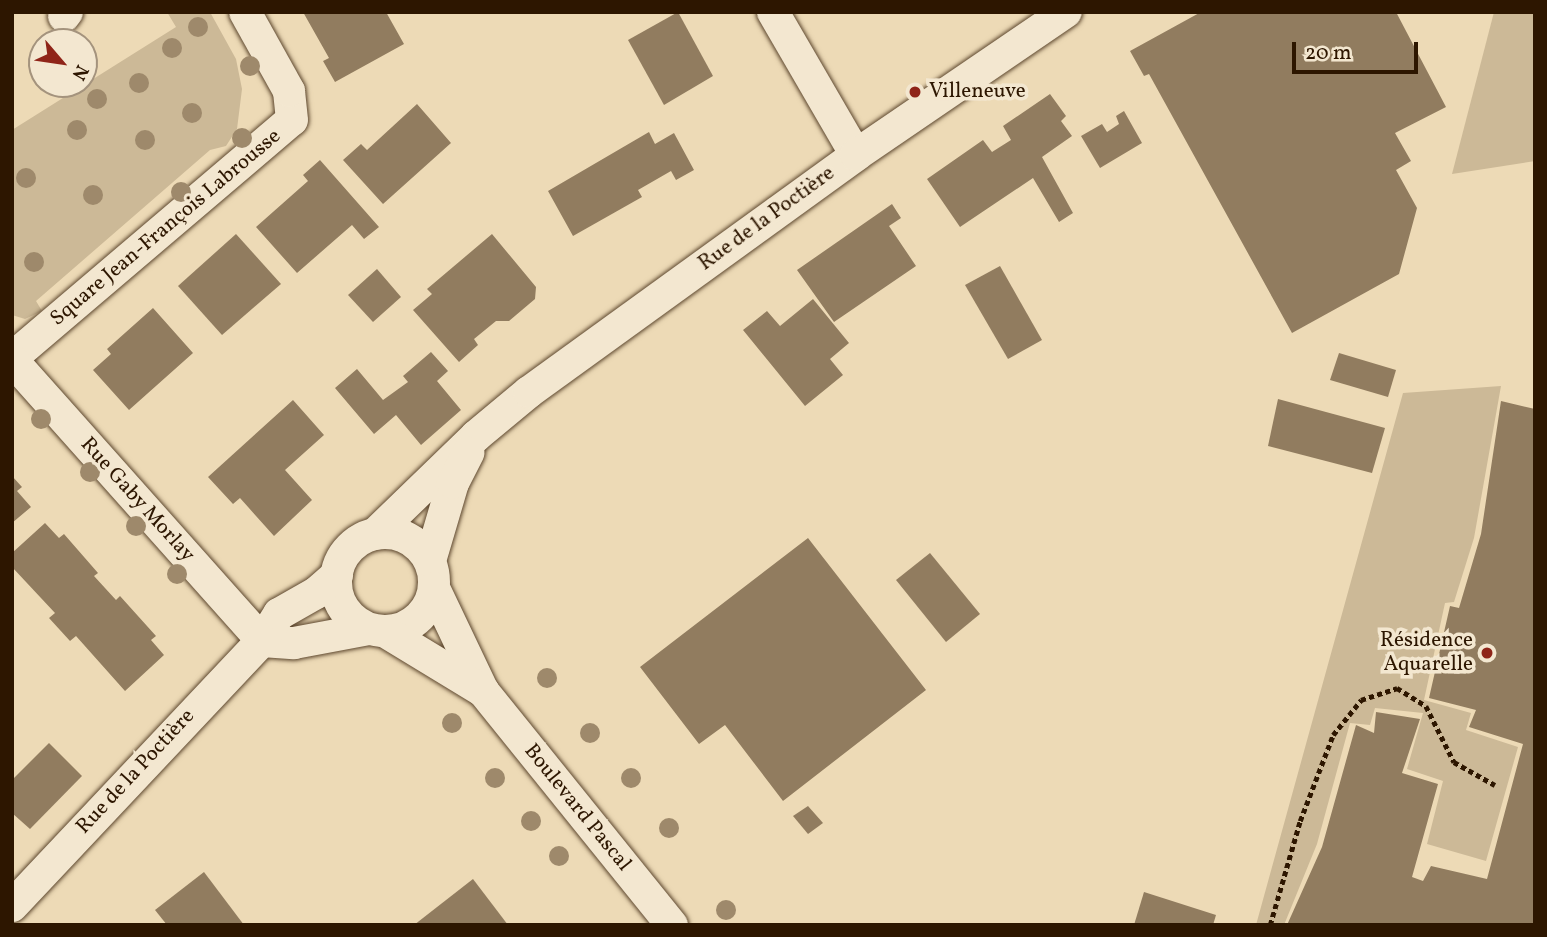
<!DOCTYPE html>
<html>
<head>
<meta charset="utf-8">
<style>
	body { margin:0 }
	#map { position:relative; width:1547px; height:937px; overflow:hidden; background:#eddab6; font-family:Vollkorn,serif }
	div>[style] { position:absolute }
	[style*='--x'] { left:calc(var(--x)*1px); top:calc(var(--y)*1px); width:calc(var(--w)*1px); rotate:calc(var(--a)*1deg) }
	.green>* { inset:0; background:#ccb997 }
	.building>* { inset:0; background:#917c5f }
	.path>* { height:4.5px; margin-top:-2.25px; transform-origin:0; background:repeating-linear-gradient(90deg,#2d1600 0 5px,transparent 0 8.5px) }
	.roads { filter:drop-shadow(0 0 2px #5d472e) drop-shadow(0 0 2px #5d472e) }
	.minor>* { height:32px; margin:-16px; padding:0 16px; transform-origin:16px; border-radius:16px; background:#f3e7d0 }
	.minor>.ring { margin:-16px; padding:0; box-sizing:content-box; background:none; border:32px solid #f3e7d0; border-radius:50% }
	.trees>* { width:20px; height:20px; margin:-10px; border-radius:50%; background:#9e896b }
	.dots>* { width:19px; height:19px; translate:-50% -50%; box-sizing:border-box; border:4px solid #f3e7d0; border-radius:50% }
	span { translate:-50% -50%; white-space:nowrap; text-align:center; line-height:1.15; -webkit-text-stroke:7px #f3e7d0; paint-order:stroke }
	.poi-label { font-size:21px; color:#2d1600 }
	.left { translate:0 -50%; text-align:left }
	.right { translate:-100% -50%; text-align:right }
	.street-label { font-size:21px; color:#2d1600 }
	.frame { position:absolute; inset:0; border:14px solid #2d1600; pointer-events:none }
	.north { position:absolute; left:28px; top:28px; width:70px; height:70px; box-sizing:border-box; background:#f3e7d0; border:2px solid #a4937d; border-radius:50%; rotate:119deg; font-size:19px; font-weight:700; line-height:28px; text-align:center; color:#2d1600 }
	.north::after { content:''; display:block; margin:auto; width:24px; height:32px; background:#8f2418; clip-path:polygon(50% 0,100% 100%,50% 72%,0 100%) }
	.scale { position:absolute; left:1292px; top:42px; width:126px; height:32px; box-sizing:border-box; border:4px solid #2d1600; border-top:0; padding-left:9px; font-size:21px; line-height:24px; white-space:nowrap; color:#2d1600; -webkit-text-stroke:5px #f3e7d0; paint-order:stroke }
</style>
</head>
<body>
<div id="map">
	<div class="green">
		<i style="clip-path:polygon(167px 12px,210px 12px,236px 59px,242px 89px,237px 129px,226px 146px,210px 150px,36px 301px,42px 311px,25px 319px,12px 315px,12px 130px,176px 27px)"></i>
		<i style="clip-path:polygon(1494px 12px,1535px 12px,1535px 161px,1452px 174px)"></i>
		<i style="clip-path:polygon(1501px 386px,1474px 538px,1454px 602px,1445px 603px,1424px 700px,1471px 713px,1466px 730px,1518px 747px,1486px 861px,1427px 844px,1443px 781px,1407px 769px,1423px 713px,1375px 708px,1370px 725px,1350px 723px,1317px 844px,1284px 925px,1256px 925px,1403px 393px)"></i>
	</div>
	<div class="building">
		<i style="clip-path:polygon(303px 12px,386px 12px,404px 44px,335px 82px,323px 61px,329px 58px)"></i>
		<i style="clip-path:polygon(678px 12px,713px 76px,664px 105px,628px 40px)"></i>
		<i style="clip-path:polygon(1201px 12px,1396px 12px,1446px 107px,1395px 133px,1411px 161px,1396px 170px,1417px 208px,1399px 274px,1292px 333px,1149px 74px,1144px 76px,1130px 51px)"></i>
		<i style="clip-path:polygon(1050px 94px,1066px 116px,1061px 121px,1072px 136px,1042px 157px,1073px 213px,1059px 222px,1033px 178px,960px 227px,927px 179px,983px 140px,992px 152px,1011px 140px,1003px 126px)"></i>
		<i style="clip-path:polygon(417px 104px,451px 143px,383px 204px,343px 160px,361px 144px,367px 150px)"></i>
		<i style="clip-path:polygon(1124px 111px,1142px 143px,1100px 168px,1081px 136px,1102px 124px,1107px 132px,1119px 124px,1116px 116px)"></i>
		<i style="clip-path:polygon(649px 132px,655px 144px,674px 133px,694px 170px,676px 180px,671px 171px,638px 190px,642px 197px,573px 236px,548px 191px)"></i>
		<i style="clip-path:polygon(320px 160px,379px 227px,364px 239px,352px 225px,297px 273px,256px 227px,308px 181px,303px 175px)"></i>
		<i style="clip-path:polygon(892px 204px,901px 218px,889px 226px,916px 266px,834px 322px,797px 270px)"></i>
		<i style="clip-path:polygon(236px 234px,281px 284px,222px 335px,178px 286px)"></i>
		<i style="clip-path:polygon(492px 234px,536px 287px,535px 299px,509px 321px,496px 321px,474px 339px,478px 345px,459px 362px,413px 310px,432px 294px,427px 289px)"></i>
		<i style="clip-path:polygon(1000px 266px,1042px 340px,1008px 359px,965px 285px)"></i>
		<i style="clip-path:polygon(377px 269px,401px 297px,373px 322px,348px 295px)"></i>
		<i style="clip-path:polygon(813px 299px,849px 343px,830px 359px,843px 375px,805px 406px,743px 330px,767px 311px,780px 326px)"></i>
		<i style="clip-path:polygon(153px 308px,193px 353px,129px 410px,93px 370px,111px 354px,107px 349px)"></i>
		<i style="clip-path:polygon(431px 352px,448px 371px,437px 381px,461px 410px,421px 445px,396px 415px,374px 434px,335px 388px,357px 369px,383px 400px,408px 382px,403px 376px)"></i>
		<i style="clip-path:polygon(1339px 353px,1396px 370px,1388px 397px,1330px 380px)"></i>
		<i style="clip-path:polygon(1278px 399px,1385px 428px,1372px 473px,1268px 446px)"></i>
		<i style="clip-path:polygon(293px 400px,324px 435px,285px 470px,312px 500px,274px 536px,240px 498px,233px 504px,208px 477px)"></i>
		<i style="clip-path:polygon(1501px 401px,1535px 409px,1535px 925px,1287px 925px,1322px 847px,1356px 725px,1374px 733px,1376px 712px,1420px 719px,1402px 773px,1438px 784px,1412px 877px,1423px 881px,1431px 866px,1487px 879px,1523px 744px,1469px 727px,1476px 710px,1429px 698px,1450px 606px,1459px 608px,1481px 534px)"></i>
		<i style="clip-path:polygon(12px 476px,22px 487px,17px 491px,31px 507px,12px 523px)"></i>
		<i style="clip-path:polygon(45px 523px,59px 538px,64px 534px,98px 573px,94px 576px,116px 600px,120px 596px,156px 636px,151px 640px,164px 655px,125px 691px,76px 636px,70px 641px,49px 618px,55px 613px,12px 567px,12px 553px)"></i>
		<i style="clip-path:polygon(808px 538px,926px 690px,783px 801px,725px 725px,699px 744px,640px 667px)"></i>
		<i style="clip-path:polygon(930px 553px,980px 614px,946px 642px,896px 580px)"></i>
		<i style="clip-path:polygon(49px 743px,82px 776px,30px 829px,12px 813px,12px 780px)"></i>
		<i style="clip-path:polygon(808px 806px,823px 823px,808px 834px,793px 816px)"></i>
		<i style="clip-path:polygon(204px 872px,244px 925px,167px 925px,155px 910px)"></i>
		<i style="clip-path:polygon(473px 879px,508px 925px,414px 925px)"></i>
		<i style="clip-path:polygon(1144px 892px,1216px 915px,1213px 925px,1134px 925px)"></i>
	</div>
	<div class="path">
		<i style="--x:1270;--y:925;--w:108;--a:-73.9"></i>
		<i style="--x:1300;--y:821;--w:92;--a:-69"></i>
		<i style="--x:1333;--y:735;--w:45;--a:-51.3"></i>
		<i style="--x:1361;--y:700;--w:38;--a:-18"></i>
		<i style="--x:1397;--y:688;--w:34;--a:32"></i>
		<i style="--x:1426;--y:706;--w:63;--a:63.4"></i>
		<i style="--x:1454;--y:762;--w:47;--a:29.3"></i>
	</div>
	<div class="roads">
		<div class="minor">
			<i style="--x:773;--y:12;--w:165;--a:59.9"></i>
			<i style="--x:64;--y:16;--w:5;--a:-53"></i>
			<i style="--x:12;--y:358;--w:367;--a:-40.4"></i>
			<i style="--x:292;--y:120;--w:29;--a:-96"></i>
			<i style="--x:289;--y:91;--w:90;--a:-119.1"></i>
			<i style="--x:12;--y:360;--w:376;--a:48.3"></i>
			<i class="ring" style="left:336px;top:533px;width:66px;height:66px"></i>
			<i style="--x:375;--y:534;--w:141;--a:-44.1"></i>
			<i style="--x:476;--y:436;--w:69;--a:-39.7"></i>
			<i style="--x:529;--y:392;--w:404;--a:-35.9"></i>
			<i style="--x:856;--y:155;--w:254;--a:-34.3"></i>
			<i style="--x:430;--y:561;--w:81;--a:-73.6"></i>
			<i style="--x:453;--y:483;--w:34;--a:-63"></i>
			<i style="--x:434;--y:588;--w:114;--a:64.6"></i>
			<i style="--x:483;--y:691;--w:301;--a:51.1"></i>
			<i style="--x:386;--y:632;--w:114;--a:31.3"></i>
			<i style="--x:262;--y:641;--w:32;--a:4"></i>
			<i style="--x:294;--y:643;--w:76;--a:-10.6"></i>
			<i style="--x:12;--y:906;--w:364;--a:-46.7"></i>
			<i style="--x:262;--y:641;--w:32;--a:-58"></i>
			<i style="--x:279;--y:614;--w:43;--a:-29.6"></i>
			<i style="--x:316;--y:593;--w:28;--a:-41"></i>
		</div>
	</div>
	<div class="trees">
		<i style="left:198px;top:27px"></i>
		<i style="left:172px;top:48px"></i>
		<i style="left:250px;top:66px"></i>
		<i style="left:139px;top:83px"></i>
		<i style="left:97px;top:99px"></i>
		<i style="left:192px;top:113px"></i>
		<i style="left:77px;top:130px"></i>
		<i style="left:242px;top:138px"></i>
		<i style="left:145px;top:140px"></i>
		<i style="left:26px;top:178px"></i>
		<i style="left:181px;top:192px"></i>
		<i style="left:93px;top:195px"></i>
		<i style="left:34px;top:262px"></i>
		<i style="left:41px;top:419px"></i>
		<i style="left:90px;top:472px"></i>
		<i style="left:136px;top:526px"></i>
		<i style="left:177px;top:574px"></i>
		<i style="left:547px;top:678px"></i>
		<i style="left:452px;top:723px"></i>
		<i style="left:590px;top:733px"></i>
		<i style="left:495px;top:778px"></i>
		<i style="left:631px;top:778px"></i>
		<i style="left:531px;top:821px"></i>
		<i style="left:669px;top:828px"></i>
		<i style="left:559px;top:856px"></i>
		<i style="left:726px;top:910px"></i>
	</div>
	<div class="dots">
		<i style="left:915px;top:92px;background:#8f2418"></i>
		<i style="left:1487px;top:653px;background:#8f2418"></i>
	</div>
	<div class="poi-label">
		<span class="left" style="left:929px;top:92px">Villeneuve</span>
		<span class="right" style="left:1473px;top:653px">Résidence<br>Aquarelle</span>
	</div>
	<div class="street-label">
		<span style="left:767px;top:219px;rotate:-36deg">Rue de la Poctière</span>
		<span style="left:166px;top:228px;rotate:-40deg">Square Jean-François Labrousse</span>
		<span style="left:137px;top:500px;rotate:48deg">Rue Gaby Morlay</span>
		<span style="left:136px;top:772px;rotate:-47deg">Rue de la Poctière</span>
		<span style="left:577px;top:808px;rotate:51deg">Boulevard Pascal</span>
	</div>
	<div class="frame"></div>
	<div class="north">N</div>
	<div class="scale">20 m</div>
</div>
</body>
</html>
